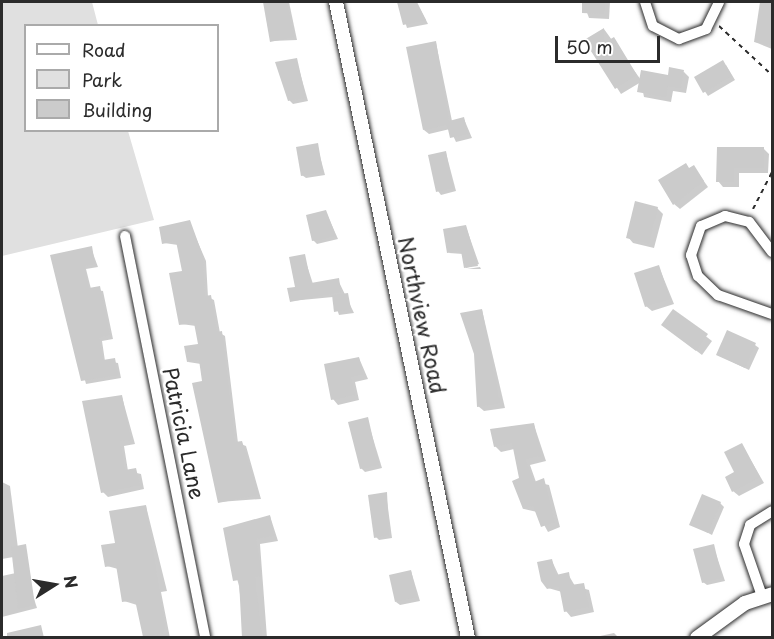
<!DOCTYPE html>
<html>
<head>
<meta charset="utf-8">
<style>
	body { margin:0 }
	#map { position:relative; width:774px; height:639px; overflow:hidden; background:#fff; font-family:"Playpen Sans",sans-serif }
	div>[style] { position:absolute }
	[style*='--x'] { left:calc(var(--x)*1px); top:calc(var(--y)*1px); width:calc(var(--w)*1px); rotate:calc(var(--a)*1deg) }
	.green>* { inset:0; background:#e0e0e0 }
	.shadow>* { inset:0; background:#0003 }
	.building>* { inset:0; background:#cbcbcb }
	.path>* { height:2px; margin-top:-1px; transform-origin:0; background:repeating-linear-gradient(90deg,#2b2b2b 0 4.5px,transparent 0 9px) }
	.roads { filter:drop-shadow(0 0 2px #2b2b2b) drop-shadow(0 0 2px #2b2b2b) }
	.minor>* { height:10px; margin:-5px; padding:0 5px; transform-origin:5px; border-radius:5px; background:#fff }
	.tertiary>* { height:14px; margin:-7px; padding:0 7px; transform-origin:7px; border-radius:7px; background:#fff }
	span { translate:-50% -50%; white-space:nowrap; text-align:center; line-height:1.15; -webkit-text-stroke:5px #fff; paint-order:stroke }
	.street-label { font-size:21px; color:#2b2b2b }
	.frame { position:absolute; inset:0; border:3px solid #2b2b2b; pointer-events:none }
	.legend { position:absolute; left:24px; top:24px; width:195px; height:108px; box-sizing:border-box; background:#fff; border:2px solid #aaa; margin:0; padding:8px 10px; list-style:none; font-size:18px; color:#2b2b2b }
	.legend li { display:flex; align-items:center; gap:12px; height:30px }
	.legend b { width:30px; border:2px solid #aaa }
	.north { position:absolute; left:24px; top:555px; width:60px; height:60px; -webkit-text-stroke:4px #fff; paint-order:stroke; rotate:79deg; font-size:16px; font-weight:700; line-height:24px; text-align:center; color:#2b2b2b }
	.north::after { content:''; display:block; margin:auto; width:21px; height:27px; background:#2b2b2b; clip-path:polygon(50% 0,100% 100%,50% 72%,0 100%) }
	.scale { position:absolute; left:555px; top:36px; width:105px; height:27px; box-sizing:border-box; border:3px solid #2b2b2b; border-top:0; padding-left:8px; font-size:18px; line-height:21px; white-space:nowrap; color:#2b2b2b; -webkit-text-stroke:4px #fff; paint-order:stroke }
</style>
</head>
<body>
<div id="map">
	<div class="green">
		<i style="clip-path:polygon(2px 2px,92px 2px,98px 25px,26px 26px,26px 130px,128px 131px,154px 220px,2px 256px)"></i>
	</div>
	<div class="shadow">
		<i style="clip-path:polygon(264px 2px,289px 2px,297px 40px,272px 41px)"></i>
		<i style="clip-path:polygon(399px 2px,417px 2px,428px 24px,407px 28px)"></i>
		<i style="clip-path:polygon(583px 2px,610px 2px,609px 19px,589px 18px)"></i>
		<i style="clip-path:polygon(761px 2px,772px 2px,772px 49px,755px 42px)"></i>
		<i style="clip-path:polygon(604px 29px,641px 80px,684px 72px,689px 77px,686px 93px,673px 91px,671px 102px,644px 97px,641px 82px,621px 94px,586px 40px)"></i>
		<i style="clip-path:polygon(436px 43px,452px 121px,464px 119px,472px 138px,456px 142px,450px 129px,429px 134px,424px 130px)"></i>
		<i style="clip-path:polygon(296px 59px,308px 101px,293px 104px,290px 101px)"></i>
		<i style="clip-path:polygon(726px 65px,735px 80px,708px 96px,696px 78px)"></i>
		<i style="clip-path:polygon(317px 145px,325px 175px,306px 178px,302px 175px)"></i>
		<i style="clip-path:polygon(718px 148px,763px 148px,769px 154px,768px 173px,739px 173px,739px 187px,723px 187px,718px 181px)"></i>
		<i style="clip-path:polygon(446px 153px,456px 191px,441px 195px,438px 191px)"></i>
		<i style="clip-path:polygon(694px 167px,708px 187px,680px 209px,674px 204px)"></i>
		<i style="clip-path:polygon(657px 208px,663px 214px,654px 248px,633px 243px,628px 237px)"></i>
		<i style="clip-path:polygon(326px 212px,338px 239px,317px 244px,313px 240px)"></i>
		<i style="clip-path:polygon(189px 222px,206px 261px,208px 297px,214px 300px,220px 333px,225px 336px,238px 443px,246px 446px,261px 499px,219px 502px,201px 364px,188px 362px,199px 345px,196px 326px,181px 324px,184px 272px,178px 245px,164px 243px)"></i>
		<i style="clip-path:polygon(466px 227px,479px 264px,466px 268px,463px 254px,449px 253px)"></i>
		<i style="clip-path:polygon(91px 248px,98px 267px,86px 269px,91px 289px,103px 291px,113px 339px,102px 341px,105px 361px,118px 363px,121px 378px,86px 384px,52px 256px)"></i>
		<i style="clip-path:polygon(304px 256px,313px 284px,338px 280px,354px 313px,339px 315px,333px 297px,291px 301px)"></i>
		<i style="clip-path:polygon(480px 267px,481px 269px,467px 269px)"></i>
		<i style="clip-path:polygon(659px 267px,674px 304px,652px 311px,646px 306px)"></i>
		<i style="clip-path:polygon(482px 310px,505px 408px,484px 411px,478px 406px)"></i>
		<i style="clip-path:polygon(673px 311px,712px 341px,702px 355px,669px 330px)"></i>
		<i style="clip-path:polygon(755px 345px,759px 348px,749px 370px,718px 355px)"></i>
		<i style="clip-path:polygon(359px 358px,368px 379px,355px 382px,359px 400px,338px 405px,333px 399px)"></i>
		<i style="clip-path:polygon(122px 397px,135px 444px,124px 446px,128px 471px,141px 474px,144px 489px,108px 497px,103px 492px)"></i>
		<i style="clip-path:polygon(367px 419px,382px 468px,365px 472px,361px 468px)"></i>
		<i style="clip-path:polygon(534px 425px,546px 461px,530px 465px,536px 482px,549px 485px,560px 527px,548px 532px,537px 512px,524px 509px,514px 481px,521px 479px,514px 449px,501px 452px,495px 446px)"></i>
		<i style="clip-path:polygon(742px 445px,764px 483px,739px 496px,733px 491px)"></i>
		<i style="clip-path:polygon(2px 482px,10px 486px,19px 556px,2px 559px)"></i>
		<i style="clip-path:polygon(386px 493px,392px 538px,379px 540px,376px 537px)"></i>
		<i style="clip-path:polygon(720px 503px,724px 507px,712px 535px,691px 524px)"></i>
		<i style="clip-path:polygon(146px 506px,167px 591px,161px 592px,170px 638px,144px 638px,137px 605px,124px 601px,118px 569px,107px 566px)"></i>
		<i style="clip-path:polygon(270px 516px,278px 541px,260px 544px,267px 638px,245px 638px,239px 586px,224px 530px)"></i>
		<i style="clip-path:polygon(713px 545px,725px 581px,707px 585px,703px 582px)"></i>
		<i style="clip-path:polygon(552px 561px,559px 576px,568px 574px,575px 586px,589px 590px,594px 612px,571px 617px,566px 611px,562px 592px,548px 588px)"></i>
		<i style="clip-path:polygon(25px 571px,37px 608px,2px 617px,2px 576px)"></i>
		<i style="clip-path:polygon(411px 571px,420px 601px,400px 605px,396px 602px)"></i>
		<i style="clip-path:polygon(614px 633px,619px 638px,591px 638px)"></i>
	</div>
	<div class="building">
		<i style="clip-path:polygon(263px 2px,287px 2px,294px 37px,270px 42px)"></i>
		<i style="clip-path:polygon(397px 2px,416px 2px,426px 20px,403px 25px)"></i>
		<i style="clip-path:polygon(582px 2px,605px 2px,604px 14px,582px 13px)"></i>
		<i style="clip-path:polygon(760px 2px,772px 2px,772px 45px,754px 42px)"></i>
		<i style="clip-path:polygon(604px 28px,604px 43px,614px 37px,637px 75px,615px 89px,584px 40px)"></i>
		<i style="clip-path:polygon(436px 41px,449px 121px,464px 117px,468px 134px,450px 138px,447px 125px,423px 130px,406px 47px)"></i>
		<i style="clip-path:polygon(297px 58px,306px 98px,288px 101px,275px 62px)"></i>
		<i style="clip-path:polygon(723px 60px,732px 76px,703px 93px,694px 77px)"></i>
		<i style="clip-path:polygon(669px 67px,684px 70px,681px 88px,668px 86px,666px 97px,637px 92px,641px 70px,668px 75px)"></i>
		<i style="clip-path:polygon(318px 143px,323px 172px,301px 176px,296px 147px)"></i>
		<i style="clip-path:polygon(717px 147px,764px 147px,764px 168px,734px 168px,734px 182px,716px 182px)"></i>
		<i style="clip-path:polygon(446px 151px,453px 188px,436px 192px,428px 155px)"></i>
		<i style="clip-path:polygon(686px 163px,689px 168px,694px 165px,704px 181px,673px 205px,658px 180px)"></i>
		<i style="clip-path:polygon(635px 201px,658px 207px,649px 244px,626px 238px)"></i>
		<i style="clip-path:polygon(326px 210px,336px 236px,312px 241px,306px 215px)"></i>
		<i style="clip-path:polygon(190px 220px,203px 256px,205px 296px,211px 295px,217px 332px,222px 331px,235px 442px,242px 441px,259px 495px,218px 503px,192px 383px,202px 381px,199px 360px,187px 362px,184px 346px,198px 344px,194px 323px,179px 325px,169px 273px,182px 271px,176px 241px,162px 244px,159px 227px)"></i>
		<i style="clip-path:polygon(466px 225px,478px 266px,464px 268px,461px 251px,447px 253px,443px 229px)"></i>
		<i style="clip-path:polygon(92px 246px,95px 264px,84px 266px,89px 288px,100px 286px,110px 335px,99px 338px,103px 360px,115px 358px,118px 375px,81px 381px,50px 255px)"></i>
		<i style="clip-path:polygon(305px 254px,311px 283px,339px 278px,341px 292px,290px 302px,287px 288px,295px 287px,289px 257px)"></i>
		<i style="clip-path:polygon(659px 265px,670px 299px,645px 307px,634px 273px)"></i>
		<i style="clip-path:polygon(348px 293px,351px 309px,334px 312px,332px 295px)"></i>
		<i style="clip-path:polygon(482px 309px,500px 403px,477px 407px,474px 354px,460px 313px)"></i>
		<i style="clip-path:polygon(673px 309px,708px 334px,696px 351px,661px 325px)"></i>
		<i style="clip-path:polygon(727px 330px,756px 343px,745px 368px,716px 355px)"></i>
		<i style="clip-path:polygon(359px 357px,363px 374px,351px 377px,355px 395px,331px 400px,324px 364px)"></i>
		<i style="clip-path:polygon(122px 395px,131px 440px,120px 441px,125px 470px,136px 468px,140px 485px,101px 493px,82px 401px)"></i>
		<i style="clip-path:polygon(368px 417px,379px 465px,360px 469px,348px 422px)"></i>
		<i style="clip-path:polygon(534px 423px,541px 456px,525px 459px,534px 482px,544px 478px,555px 522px,541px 527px,533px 506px,523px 509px,512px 481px,519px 478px,512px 443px,494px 447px,490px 429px)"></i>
		<i style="clip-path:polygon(742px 443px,760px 477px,732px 492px,725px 477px,734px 472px,724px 452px)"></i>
		<i style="clip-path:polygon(387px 492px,389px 535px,374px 538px,368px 495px)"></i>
		<i style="clip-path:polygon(702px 494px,721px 502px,708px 533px,689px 525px)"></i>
		<i style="clip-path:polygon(146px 505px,165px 626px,163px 633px,143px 637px,135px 600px,122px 602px,116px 565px,105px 567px,101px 545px,115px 543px,109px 511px)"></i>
		<i style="clip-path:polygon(270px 515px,274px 536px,256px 539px,262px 576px,255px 577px,262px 638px,242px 638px,239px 580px,233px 581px,223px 528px)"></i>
		<i style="clip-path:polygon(26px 544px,35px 605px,18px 609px,11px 547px)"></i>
		<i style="clip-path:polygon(714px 544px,722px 578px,702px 583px,693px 549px)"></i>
		<i style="clip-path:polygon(552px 559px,556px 575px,569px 572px,571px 585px,584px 583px,589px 607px,564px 612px,559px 586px,547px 589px,541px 581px,537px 562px)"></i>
		<i style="clip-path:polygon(411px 570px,417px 597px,395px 602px,389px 575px)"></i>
		<i style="clip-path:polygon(41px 625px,44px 638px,7px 638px,7px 633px)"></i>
	</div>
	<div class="path">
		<i style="--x:719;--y:26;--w:72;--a:42.8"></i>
		<i style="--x:753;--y:209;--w:42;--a:-62.8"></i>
	</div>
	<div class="roads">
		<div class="minor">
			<i style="--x:645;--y:2;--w:25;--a:72"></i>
			<i style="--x:653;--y:26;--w:29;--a:27"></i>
			<i style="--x:679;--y:39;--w:29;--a:-20"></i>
			<i style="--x:706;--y:29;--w:30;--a:-64"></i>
			<i style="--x:125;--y:236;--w:410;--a:78.7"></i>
			<i style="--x:772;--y:252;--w:38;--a:-127"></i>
			<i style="--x:749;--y:222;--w:25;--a:-166"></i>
			<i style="--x:725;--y:216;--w:26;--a:157"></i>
			<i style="--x:701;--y:226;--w:31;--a:109"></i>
			<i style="--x:691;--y:255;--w:22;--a:72"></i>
			<i style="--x:698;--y:276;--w:28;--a:44"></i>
			<i style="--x:718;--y:295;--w:57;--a:19.4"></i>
			<i style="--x:762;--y:596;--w:55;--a:-109.1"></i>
			<i style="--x:744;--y:544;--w:20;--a:-72"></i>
			<i style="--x:750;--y:525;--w:26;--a:-32"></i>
		</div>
		<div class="tertiary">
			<i style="--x:336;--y:2;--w:650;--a:78.27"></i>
			<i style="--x:697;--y:638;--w:59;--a:-36.1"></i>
			<i style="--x:745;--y:603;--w:28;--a:-18"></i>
		</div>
	</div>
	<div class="street-label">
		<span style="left:423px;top:315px;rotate:78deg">Northview Road</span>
		<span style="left:185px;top:433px;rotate:78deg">Patricia Lane</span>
	</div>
	<div class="frame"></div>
	<ul class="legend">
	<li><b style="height:8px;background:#fff"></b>Road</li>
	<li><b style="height:16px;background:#e0e0e0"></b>Park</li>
	<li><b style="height:16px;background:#cbcbcb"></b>Building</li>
	</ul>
	<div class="north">N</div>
	<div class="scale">50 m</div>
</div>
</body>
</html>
